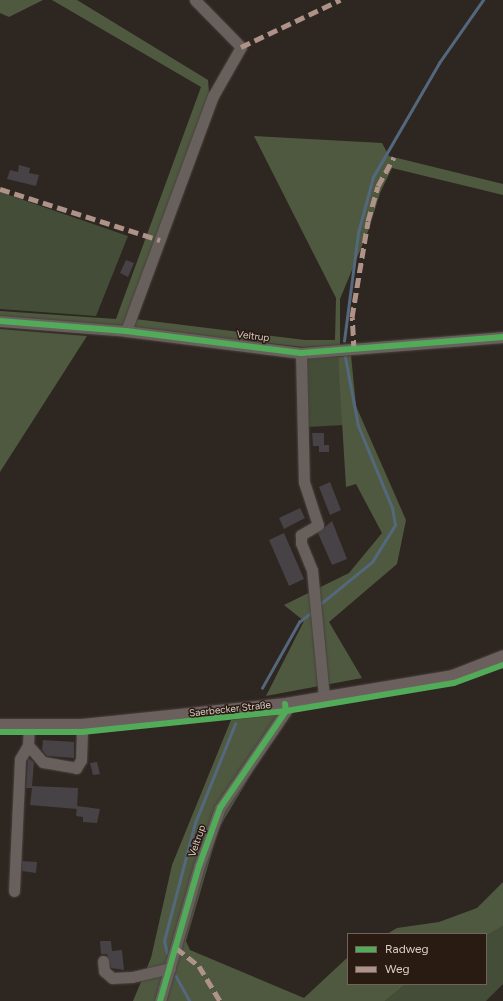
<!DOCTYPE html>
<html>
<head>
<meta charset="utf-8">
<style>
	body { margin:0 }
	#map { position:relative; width:503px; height:1001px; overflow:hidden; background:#2e2621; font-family:Figtree,sans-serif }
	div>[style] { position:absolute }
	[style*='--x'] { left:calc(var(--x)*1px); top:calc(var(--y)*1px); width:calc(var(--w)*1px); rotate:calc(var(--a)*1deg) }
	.green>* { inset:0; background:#444d37 }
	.forest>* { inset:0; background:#4f5940 }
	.stream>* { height:2.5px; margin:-1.25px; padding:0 1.25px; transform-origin:1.25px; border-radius:1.25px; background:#54687d }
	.building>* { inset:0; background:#474245 }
	.roads { filter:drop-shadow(0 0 1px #49413d) drop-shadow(0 0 1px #49413d) }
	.minor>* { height:11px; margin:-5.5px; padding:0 5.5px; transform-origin:5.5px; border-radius:5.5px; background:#67605c }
	.major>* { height:13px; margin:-6.5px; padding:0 6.5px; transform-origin:6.5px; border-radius:6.5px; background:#6b605d }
	.quiet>* { height:5px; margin-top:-2.5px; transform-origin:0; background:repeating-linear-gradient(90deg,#af9288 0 10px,transparent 0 15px) }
	.cycleway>* { height:6px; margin:-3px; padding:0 3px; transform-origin:3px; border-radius:3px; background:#51ab58 }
	span { translate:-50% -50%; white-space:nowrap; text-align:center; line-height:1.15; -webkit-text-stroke:3px #2a1b12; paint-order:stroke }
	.street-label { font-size:10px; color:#d9cfc9 }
	.legend { position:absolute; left:347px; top:933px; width:140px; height:52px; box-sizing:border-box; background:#2a1b12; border:1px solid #70635b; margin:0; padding:5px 7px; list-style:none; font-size:12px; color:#d9cfc9 }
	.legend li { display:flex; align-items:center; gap:8px; height:20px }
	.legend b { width:20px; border:1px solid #70635b }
</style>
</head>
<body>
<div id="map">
	<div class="green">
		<i style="clip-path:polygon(0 192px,128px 236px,96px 316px,0 309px)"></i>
		<i style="clip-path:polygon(305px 356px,338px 357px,344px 425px,307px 427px)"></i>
		<i style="clip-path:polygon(503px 926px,503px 984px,486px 1001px,385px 1001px,406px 984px,486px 984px,486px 936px)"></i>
	</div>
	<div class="forest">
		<i style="clip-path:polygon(0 0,43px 0,9px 17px,0 13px)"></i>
		<i style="clip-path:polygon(52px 0,77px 0,208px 80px,209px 93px,123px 326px,0 318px,0 311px,116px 319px,201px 87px)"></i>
		<i style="clip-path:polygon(254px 136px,382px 143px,389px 156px,503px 184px,503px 195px,392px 168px,380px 193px,369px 229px,340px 299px,340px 345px,303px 347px,131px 328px,135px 319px,305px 340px,335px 340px,336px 298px)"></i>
		<i style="clip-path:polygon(0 329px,87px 336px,0 472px)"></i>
		<i style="clip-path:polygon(351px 355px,356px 406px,406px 520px,397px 564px,329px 622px,362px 678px,266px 696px,304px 621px,284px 605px,349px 573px,382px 533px,356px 484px,346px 487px,338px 357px)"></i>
		<i style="clip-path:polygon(287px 714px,219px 828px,186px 941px,190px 950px,304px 998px,348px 957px,348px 984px,406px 984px,385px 1001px,133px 1001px,151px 958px,172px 865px,231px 720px)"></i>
		<i style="clip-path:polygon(503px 882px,503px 926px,486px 936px,387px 934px,397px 928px,439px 922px,477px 908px)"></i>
	</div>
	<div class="stream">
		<i style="--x:344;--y:341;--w:109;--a:-82.6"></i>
		<i style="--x:358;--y:233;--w:58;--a:-75"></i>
		<i style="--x:373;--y:177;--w:132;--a:-59.9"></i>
		<i style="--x:439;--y:63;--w:77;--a:-55.1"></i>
		<i style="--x:318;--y:606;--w:70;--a:-39.2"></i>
		<i style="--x:372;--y:562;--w:44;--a:-58.1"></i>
		<i style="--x:395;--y:525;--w:17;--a:-100"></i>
		<i style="--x:392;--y:508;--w:89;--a:-112.5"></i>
		<i style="--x:358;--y:426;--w:70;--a:-100.7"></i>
		<i style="--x:262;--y:688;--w:76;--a:-60.7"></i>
		<i style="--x:299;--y:622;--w:18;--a:-38"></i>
		<i style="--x:167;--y:954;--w:13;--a:-103"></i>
		<i style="--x:164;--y:941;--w:122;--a:-75.3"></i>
		<i style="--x:195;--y:823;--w:107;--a:-68"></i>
		<i style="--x:176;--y:976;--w:29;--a:61"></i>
	</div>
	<div class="building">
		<i style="clip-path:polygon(19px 165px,30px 168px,29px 173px,39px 175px,36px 186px,7px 179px,10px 170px,18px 172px)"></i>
		<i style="clip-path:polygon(126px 260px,134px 263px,128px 277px,120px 273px)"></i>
		<i style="clip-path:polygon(312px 433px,324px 433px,324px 445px,329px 445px,329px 452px,319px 452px,319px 446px,313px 446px)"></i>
		<i style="clip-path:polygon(330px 482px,341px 510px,330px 515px,319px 487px)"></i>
		<i style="clip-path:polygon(300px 508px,305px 518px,284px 529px,279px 518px)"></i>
		<i style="clip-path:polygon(332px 521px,347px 559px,332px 565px,318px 533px)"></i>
		<i style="clip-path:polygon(284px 533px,304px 579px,289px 586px,269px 540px)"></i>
		<i style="clip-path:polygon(43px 740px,74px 742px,74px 758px,47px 756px,42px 750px)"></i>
		<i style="clip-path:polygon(28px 758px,34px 762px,32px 786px,78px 788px,77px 809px,30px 805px,32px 788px,26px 788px)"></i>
		<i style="clip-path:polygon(97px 762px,100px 774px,93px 775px,90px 763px)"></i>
		<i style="clip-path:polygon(77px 806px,100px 809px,97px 823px,83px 822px,83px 817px,76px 816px)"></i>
		<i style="clip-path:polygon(22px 861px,37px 862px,36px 873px,22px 871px)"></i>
		<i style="clip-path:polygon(100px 941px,111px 941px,112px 951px,122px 950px,124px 970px,111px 968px,107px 954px,101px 954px)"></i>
	</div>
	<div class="roads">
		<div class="minor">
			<i style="--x:0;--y:321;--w:126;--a:4.5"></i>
			<i style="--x:126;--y:331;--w:176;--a:7.2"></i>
			<i style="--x:301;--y:353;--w:203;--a:-4.5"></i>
			<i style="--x:126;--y:331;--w:251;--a:-69.7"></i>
			<i style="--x:213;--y:96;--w:56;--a:-60.3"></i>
			<i style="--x:241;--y:47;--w:66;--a:-134.4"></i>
			<i style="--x:301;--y:353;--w:129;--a:88.7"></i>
			<i style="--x:304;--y:482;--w:45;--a:72"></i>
			<i style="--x:318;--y:525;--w:20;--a:150"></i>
			<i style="--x:301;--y:535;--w:8;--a:90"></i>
			<i style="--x:301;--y:543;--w:29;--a:68"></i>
			<i style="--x:312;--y:570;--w:129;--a:84.6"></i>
			<i style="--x:28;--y:745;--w:23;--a:49"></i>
			<i style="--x:43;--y:762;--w:34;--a:10"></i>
			<i style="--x:76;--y:768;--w:9;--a:-58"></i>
			<i style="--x:81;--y:760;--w:35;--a:-88"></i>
			<i style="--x:14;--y:891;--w:132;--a:-87.4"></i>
			<i style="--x:20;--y:759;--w:16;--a:-60"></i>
			<i style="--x:28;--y:745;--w:19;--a:-87"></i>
			<i style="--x:103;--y:961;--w:10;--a:84"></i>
			<i style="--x:104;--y:971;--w:11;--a:41"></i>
			<i style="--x:112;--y:978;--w:20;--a:-3"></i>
			<i style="--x:132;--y:977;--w:39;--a:-13"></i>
			<i style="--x:160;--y:1001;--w:141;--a:-73.9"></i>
			<i style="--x:199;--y:866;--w:62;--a:-70.1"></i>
			<i style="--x:220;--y:808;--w:117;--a:-55.8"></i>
			<i style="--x:286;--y:711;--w:7;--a:-98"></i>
		</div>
		<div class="major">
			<i style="--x:0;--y:725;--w:82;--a:0"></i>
			<i style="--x:82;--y:725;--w:204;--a:-5.9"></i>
			<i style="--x:285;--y:704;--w:169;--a:-9.5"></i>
			<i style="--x:452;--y:676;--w:55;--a:-21.4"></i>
		</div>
	</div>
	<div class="quiet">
		<i style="--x:241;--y:47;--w:110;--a:-25.4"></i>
		<i style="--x:0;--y:189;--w:168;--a:17.7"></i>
		<i style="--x:354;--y:350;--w:33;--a:-93"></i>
		<i style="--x:352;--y:317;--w:97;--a:-80.5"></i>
		<i style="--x:368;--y:221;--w:36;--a:-74"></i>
		<i style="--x:378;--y:186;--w:33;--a:-61"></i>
		<i style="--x:176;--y:948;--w:29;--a:38"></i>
		<i style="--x:199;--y:966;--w:41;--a:59"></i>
	</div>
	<div class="cycleway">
		<i style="--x:0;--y:321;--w:126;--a:4.5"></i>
		<i style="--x:126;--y:331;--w:176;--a:7.2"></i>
		<i style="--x:301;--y:353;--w:203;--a:-4.5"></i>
		<i style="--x:0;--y:732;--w:82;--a:0"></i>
		<i style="--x:82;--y:732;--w:205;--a:-5.9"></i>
		<i style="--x:286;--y:711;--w:170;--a:-9.5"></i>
		<i style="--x:454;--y:683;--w:52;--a:-20.2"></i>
		<i style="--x:160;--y:1001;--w:141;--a:-73.9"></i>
		<i style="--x:199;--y:866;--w:62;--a:-70.1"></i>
		<i style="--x:220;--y:808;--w:117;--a:-55.8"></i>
		<i style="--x:286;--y:711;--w:7;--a:-98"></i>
	</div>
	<div class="street-label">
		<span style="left:253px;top:336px;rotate:7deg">Veltrup</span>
		<span style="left:230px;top:709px;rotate:-6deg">Saerbecker Straße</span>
		<span style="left:197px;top:841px;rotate:-71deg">Veltrup</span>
	</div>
	<ul class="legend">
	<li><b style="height:5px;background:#51ab58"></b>Radweg</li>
	<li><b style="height:5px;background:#af9288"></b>Weg</li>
	</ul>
</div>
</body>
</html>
